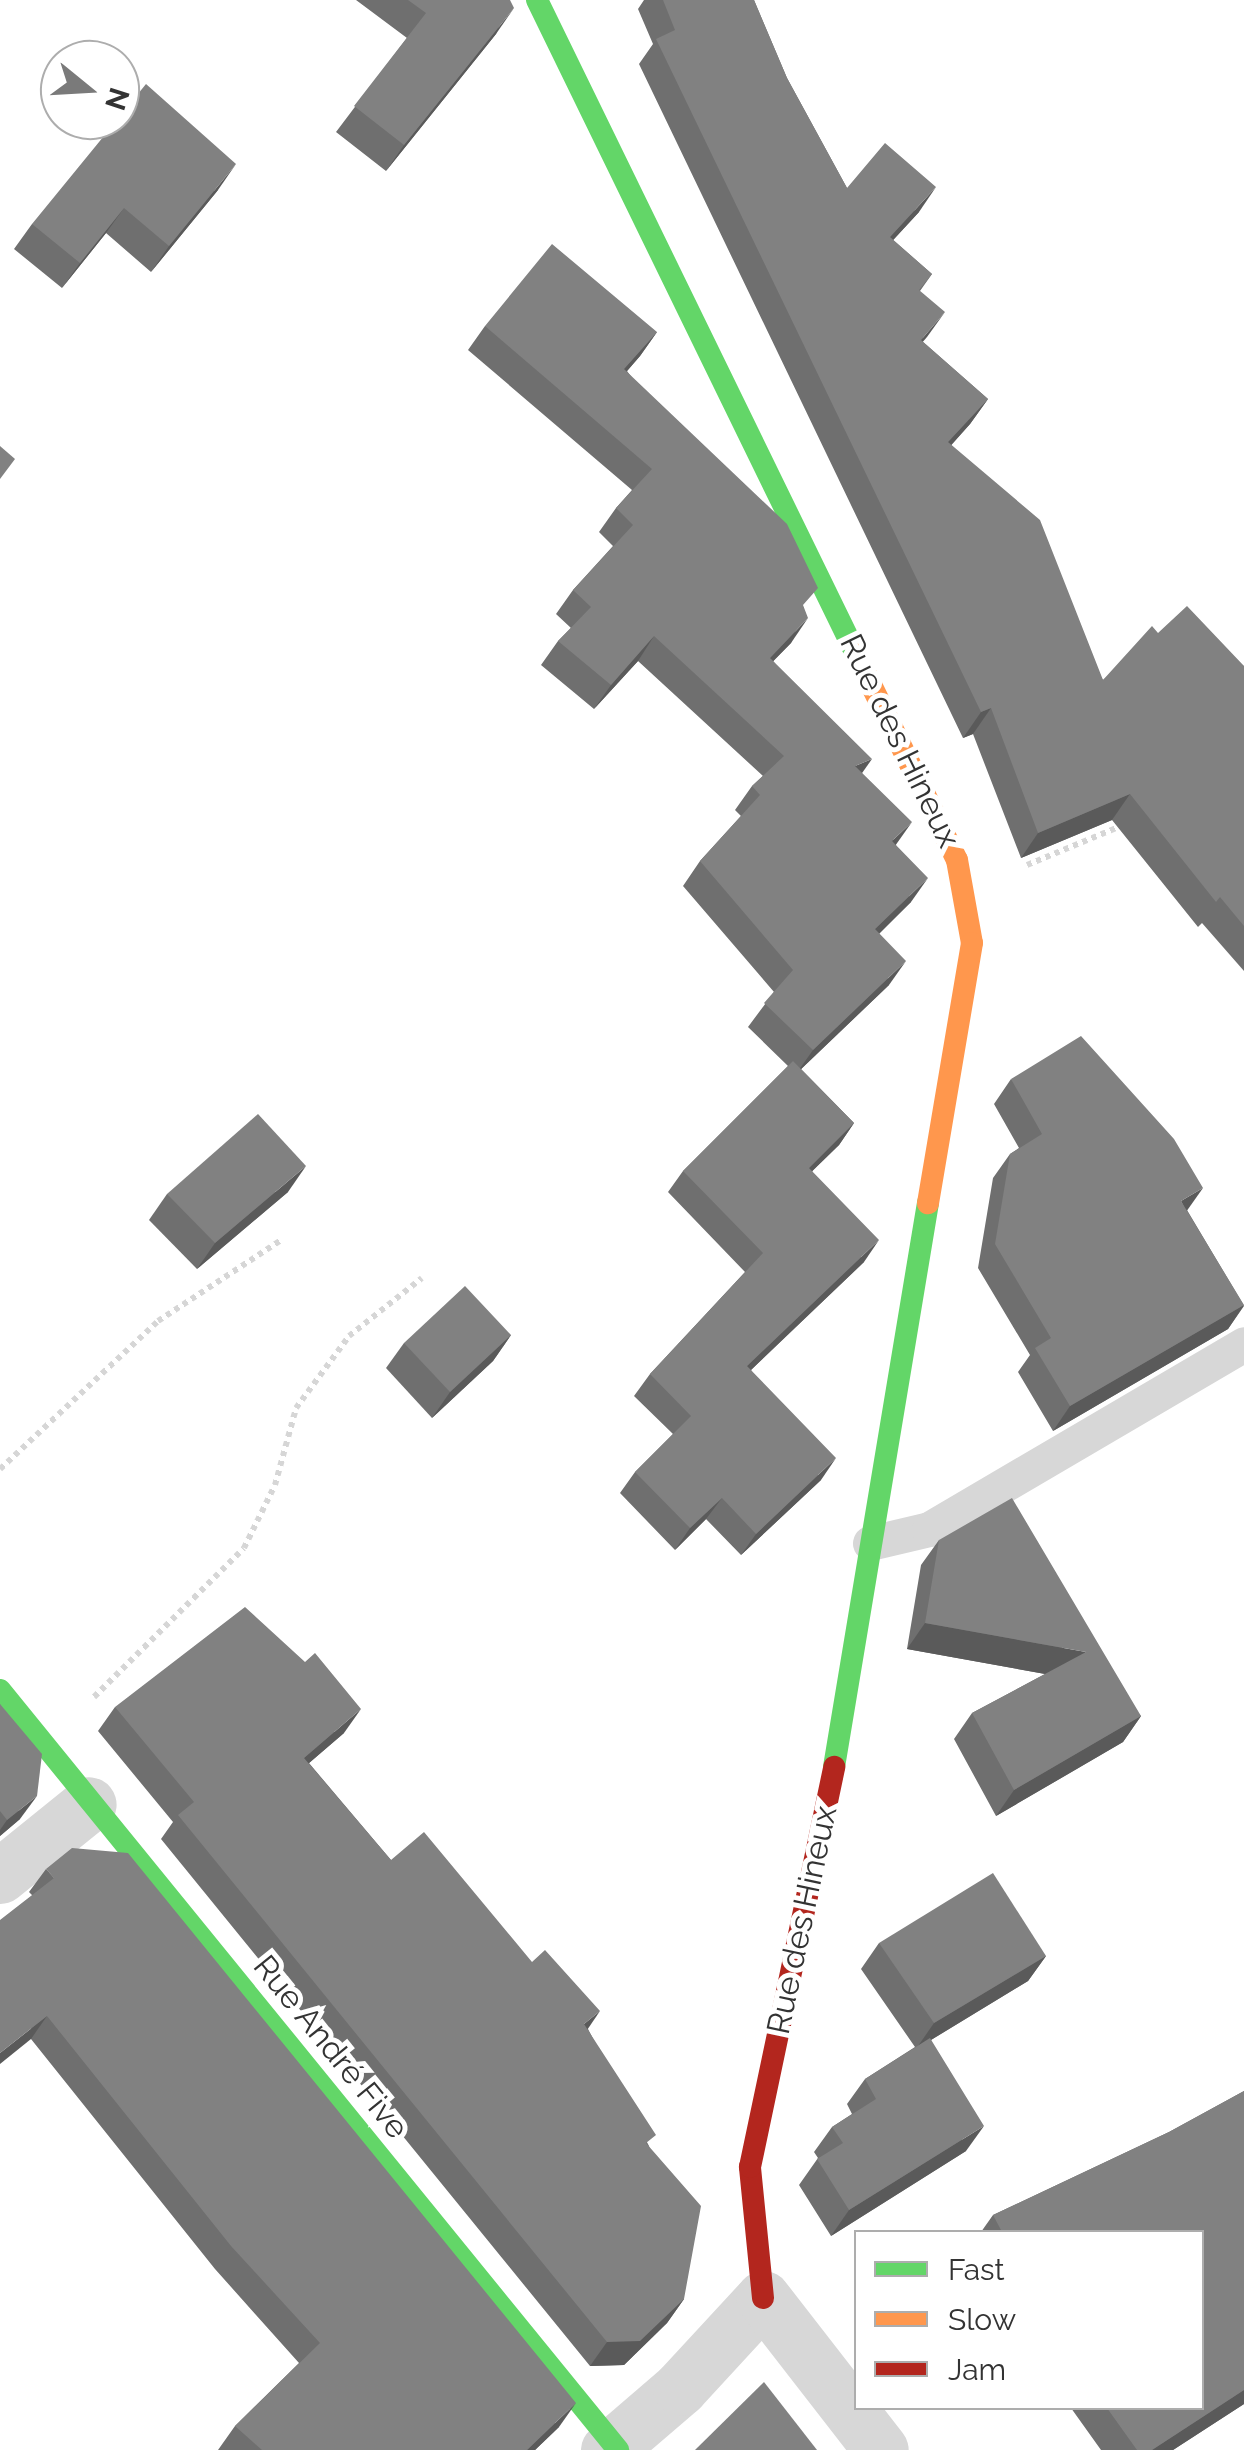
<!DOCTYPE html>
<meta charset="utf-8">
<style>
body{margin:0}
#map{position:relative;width:1244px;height:2450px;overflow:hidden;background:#fff;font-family:Raleway,sans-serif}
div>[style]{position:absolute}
.path>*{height:6px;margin-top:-3px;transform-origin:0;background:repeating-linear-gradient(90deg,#d6d6d6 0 5px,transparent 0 10px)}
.lane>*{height:35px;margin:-17.5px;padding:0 17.5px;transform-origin:17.5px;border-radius:17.5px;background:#d7d7d7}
.street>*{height:55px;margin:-27.5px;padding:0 27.5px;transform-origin:27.5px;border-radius:27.5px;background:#d7d7d7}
.fast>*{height:22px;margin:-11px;padding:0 11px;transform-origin:11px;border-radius:11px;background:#63d668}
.slow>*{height:22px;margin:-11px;padding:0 11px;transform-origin:11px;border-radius:11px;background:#ff974d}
.jam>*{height:22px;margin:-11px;padding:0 11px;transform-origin:11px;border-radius:11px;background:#b3261e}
.wall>*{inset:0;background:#6f6f6f}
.shaded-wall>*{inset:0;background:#5a5a5a}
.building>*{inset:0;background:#818181}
span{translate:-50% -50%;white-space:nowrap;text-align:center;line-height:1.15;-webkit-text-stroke:10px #fff;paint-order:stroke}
.street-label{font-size:32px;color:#333}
.legend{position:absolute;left:854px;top:2230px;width:350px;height:180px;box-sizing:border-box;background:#fff;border:2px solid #adadad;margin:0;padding:12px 18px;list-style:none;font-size:30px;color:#333}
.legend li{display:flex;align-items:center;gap:20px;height:50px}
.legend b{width:50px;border:2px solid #adadad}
.north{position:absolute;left:40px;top:40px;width:100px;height:100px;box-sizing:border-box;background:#fff;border:2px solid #adadad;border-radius:50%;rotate:108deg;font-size:28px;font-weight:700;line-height:40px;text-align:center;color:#333}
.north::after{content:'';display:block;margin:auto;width:35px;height:45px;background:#7a7a7a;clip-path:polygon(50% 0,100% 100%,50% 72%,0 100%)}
</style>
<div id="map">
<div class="path">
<div style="left:1027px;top:865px;width:107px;rotate:-22.5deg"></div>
<div style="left:0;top:1469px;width:216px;rotate:-43.1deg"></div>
<div style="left:158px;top:1321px;width:146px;rotate:-33.3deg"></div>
<div style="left:94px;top:1697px;width:211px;rotate:-44.8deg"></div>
<div style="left:244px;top:1548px;width:70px;rotate:-63.8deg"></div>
<div style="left:275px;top:1485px;width:80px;rotate:-74.7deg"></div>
<div style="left:296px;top:1408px;width:89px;rotate:-53.6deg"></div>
<div style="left:349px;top:1336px;width:93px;rotate:-38.5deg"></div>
</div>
<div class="lane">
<div style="left:870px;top:1543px;width:61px;rotate:-13.3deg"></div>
<div style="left:929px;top:1529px;width:365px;rotate:-30.4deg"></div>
</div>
<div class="street">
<div style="left:0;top:1876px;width:114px;rotate:-39deg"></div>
<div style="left:608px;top:2450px;width:95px;rotate:-40.7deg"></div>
<div style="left:680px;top:2388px;width:122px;rotate:-47.3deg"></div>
<div style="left:763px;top:2298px;width:192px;rotate:52.2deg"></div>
</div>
<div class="fast">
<div style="left:537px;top:0;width:728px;rotate:64deg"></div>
<div style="left:0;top:1690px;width:980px;rotate:50.88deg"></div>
<div style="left:834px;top:1767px;width:572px;rotate:-80.54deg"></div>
</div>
<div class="slow">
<div style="left:856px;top:654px;width:229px;rotate:63.9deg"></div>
<div style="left:957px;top:860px;width:84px;rotate:79.8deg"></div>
<div style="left:972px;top:943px;width:264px;rotate:99.6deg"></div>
</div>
<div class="jam">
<div style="left:763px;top:2298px;width:132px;rotate:-95.7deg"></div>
<div style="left:750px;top:2167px;width:409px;rotate:-78.1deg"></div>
</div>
<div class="wall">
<div style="clip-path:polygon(356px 0,510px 0,496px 34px,386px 171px,336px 132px,407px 38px)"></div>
<div style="clip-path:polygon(644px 0,754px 0,787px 78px,847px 188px,919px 212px,893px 240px,932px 274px,920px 291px,923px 342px,988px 399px,970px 424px,951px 445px,1103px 680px,1158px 633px,1244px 666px,1244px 971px,1202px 923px,1198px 927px,1112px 820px,1021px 858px,973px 734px,963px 738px,639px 64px,653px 44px,638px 9px)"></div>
<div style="clip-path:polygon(218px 190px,151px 272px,106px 233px,62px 288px,14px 249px,32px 224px)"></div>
<div style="clip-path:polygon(485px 326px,657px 332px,640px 356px,627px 371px,804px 608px,791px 643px,773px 661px,862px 773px,896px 845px,911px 902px,879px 933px,889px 985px,801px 1069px,854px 1123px,839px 1145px,812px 1171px,864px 1262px,751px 1370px,821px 1480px,741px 1555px,706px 1519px,675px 1550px,620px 1493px,635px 1472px,673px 1434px,634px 1396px,650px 1374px,745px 1272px,668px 1192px,683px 1171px,788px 1066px,748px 1027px,774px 992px,683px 886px,700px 861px,741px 816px,735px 810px,752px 786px,763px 776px,638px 661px,594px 709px,541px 665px,558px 641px,571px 628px,556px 614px,573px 590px,613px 546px,599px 532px,616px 508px,632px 490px,468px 350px)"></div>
<div style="clip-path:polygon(1011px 1079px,1187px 1210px,1244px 1306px,1228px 1329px,1053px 1431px,1018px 1372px,1030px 1355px,978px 1268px,993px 1178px,1010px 1154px,1019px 1148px,994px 1104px)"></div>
<div style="clip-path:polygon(288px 1192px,197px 1269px,149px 1220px,167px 1194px)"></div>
<div style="clip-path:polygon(511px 1335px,493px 1361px,432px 1418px,386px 1368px,404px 1343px)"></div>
<div style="clip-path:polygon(939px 1540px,1141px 1716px,1123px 1742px,996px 1816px,954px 1739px,972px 1713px,1045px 1674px,907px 1649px,921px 1565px)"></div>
<div style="clip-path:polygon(0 1704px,20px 1819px,0 1836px)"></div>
<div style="clip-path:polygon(115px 1707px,344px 1733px,309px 1763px,391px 1860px,588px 2029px,649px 2146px,684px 2299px,667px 2323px,624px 2365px,590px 2366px,161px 1839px,173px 1822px,98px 1731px)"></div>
<div style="clip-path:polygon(46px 1869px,559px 2427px,535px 2450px,218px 2450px,235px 2426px,299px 2363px,215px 2269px,31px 2039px,32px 1895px,29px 1892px)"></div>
<div style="clip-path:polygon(879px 1943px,1046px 1956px,1028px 1981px,931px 2040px,966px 2151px,831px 2236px,799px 2185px,818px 2158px,814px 2152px,832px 2127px,852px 2114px,847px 2104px,865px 2079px,915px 2047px,861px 1969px)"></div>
<div style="clip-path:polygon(1244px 2091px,1244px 2404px,1173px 2450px,1101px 2450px,1071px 2408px,1202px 2408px,1202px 2232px,981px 2232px,993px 2215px,1169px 2132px)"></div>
</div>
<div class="shaded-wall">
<div style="clip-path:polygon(514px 8px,496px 34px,386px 171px,404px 145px)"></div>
<div style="clip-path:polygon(236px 164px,218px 190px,151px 272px,169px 246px)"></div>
<div style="clip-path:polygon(936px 187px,919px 212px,872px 263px,890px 237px)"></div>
<div style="clip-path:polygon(124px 208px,106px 233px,62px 288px,80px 263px)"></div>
<div style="clip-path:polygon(945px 312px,927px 337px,903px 365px,921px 340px)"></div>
<div style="clip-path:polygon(657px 332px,640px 356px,608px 393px,624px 369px)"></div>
<div style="clip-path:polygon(988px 399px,970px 424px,931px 468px,948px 442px)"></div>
<div style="clip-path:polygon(808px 618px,791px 643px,753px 682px,770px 658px)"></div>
<div style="clip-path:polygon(654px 636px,638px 661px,594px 709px,611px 685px)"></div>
<div style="clip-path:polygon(991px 708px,973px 734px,963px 738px,981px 712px)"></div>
<div style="clip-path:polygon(872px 759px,855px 783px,855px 766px)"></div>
<div style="clip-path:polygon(1130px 794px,1112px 820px,1021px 858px,1038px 833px)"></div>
<div style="clip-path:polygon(912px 822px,895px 846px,892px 841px)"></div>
<div style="clip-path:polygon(928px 878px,911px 902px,859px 954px,875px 929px)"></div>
<div style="clip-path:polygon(906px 961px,889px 985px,796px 1074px,813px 1050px)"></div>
<div style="clip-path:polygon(854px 1123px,839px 1145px,794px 1189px,809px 1168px)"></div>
<div style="clip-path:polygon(306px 1166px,288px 1192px,197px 1269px,215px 1243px)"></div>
<div style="clip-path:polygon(1203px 1188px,1186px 1212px,1181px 1201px)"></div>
<div style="clip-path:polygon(879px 1240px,864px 1262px,732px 1388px,747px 1366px)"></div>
<div style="clip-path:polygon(1244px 1305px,1228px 1329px,1053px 1431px,1070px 1406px)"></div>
<div style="clip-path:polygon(511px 1335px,493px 1361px,432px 1418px,450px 1392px)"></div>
<div style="clip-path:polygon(836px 1458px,821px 1480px,741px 1555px,756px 1534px)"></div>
<div style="clip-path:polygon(722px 1498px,706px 1519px,675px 1550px,690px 1528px)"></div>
<div style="clip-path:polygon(925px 1623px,1086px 1652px,1068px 1678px,907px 1649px)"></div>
<div style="clip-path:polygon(361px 1709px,344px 1733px,287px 1782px,304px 1758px)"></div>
<div style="clip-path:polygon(1141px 1716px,1123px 1742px,996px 1816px,1014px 1790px)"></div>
<div style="clip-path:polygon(37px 1796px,20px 1819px,0 1836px,0 1830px,7px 1820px)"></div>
<div style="clip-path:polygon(1046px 1956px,1028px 1981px,916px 2049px,934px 2023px)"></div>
<div style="clip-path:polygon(600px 2011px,583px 2036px,584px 2024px)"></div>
<div style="clip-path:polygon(47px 2016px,31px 2039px,0 2064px,0 2053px)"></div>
<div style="clip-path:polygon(984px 2126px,966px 2151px,831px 2236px,849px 2210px)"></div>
<div style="clip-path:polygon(684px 2299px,667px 2323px,624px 2365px,590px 2366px,607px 2342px)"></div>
<div style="clip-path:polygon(1244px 2390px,1244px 2404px,1173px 2450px,1152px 2450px)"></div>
<div style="clip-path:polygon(576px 2403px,559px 2427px,535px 2450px,527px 2450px)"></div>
</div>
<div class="building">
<div style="clip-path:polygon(408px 0,510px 0,514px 8px,404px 145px,354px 106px,426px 13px)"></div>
<div style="clip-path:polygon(663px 0,754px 0,787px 78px,847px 188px,885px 143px,936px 187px,890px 237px,932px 274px,919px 290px,945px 312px,921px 340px,988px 399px,948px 442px,1040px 520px,1103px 680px,1152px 626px,1158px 633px,1187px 606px,1244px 666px,1244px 926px,1220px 897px,1216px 902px,1130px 794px,1038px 833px,991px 708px,981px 712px,656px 39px,675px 30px)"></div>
<div style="clip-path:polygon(146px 84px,236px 164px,169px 246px,124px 208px,80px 263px,32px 224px,117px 120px,120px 120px,120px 116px)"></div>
<div style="clip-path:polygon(552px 244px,657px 332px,624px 369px,787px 524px,818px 588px,803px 605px,808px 618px,770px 658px,872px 759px,855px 766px,912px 822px,892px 841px,928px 878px,875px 929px,906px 961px,813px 1050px,764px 1003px,793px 970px,700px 861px,760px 795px,752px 786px,784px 756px,654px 636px,611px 685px,558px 641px,591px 607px,573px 590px,633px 525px,616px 508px,652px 469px,485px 326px)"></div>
<div style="clip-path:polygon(0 446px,15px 459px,0 479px)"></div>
<div style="clip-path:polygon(1081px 1036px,1174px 1139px,1203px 1188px,1181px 1201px,1244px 1305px,1070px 1406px,1035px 1348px,1051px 1338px,995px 1244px,1010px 1154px,1042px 1134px,1011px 1079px)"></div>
<div style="clip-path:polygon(793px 1061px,854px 1123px,809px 1168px,879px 1240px,747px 1366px,836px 1458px,756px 1534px,722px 1498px,690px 1528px,635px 1472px,691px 1416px,650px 1374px,763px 1253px,683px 1171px)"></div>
<div style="clip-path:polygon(258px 1114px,306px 1166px,215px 1243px,167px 1194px)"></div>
<div style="clip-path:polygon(465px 1286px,511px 1335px,450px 1392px,404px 1343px)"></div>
<div style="clip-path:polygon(1012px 1498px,1141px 1716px,1014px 1790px,972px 1713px,1086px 1652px,925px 1623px,939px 1540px)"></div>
<div style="clip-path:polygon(245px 1607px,305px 1662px,315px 1653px,361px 1709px,304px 1758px,391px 1860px,424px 1832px,532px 1962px,545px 1950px,600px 2011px,584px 2024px,656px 2135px,646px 2143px,701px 2206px,684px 2299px,640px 2341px,607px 2342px,178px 1815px,194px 1802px,115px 1707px)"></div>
<div style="clip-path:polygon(0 1704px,42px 1754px,37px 1796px,7px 1820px,0 1811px)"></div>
<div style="clip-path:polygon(72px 1848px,128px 1853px,576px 2403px,527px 2450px,262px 2450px,235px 2426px,320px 2343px,231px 2246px,47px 2016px,0 2053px,0 1920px,54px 1878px,46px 1869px)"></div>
<div style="clip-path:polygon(993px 1873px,1046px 1956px,934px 2023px,879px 1943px)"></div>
<div style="clip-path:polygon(930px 2038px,984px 2126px,849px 2210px,817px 2159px,843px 2143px,832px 2127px,876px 2099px,865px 2079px)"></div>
<div style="clip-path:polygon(1244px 2091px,1244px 2390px,1152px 2450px,1137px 2450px,1107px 2408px,1202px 2408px,1202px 2232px,1002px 2232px,993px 2215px,1169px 2132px)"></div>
<div style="clip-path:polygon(764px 2382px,817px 2450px,695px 2450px)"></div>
</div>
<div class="street-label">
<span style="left:900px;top:741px;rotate:64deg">Rue des Hineux</span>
<span style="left:802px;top:1920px;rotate:-78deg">Rue des Hineux</span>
<span style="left:331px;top:2047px;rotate:51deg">Rue André Five</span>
</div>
<ul class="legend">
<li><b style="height:12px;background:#63d668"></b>Fast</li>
<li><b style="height:12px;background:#ff974d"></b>Slow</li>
<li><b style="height:12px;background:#b3261e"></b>Jam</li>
</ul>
<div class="north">N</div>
</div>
